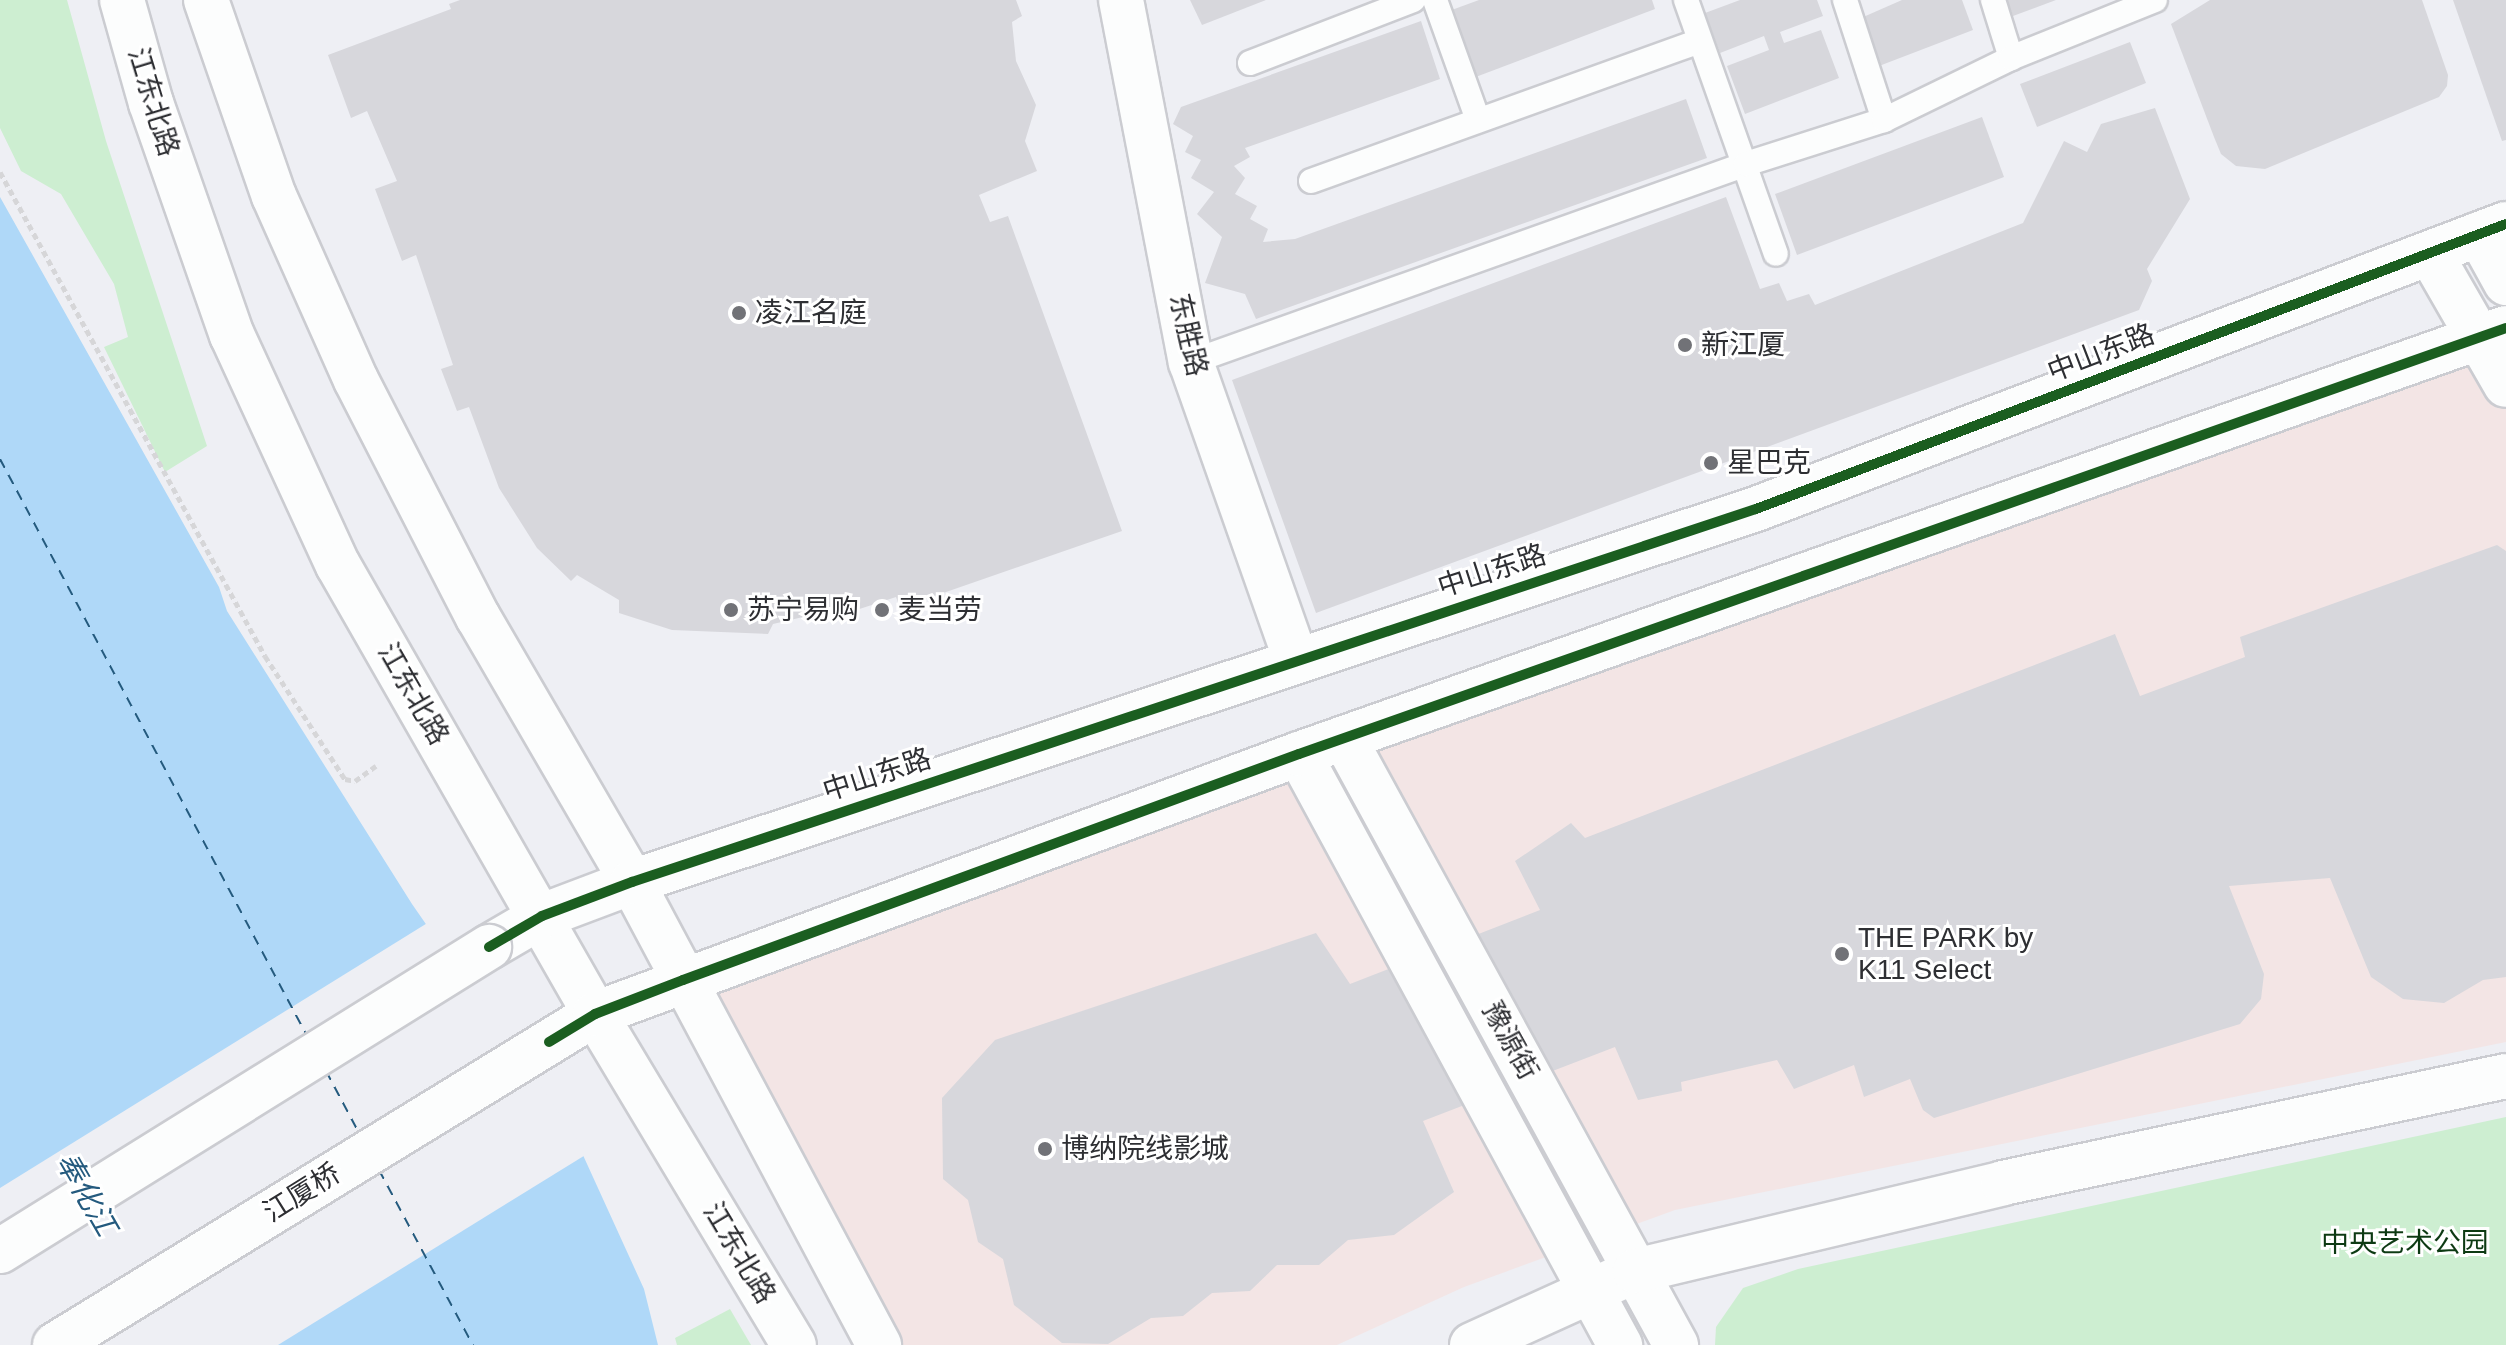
<!DOCTYPE html>
<meta charset="utf-8">
<style>
body{margin:0}
#map{position:relative;width:2506px;height:1345px;overflow:hidden;background:#eeeff4;font-family:Arial,"Noto Sans SC",sans-serif}
div>[style]{position:absolute}
.commercial>*{inset:0;background:#f3e5e5}
.green>*{inset:0;background:#cdeed1}
.water>*{inset:0;background:#afd8f8}
.pier>*{inset:0;background:#eeeff4}
.ferry>*{height:2px;margin-top:-1px;transform-origin:0;background:repeating-linear-gradient(90deg,#245a7e 0 10px,transparent 0 18px)}
.building>*{inset:0;background:#d7d7dc}
.path>*{height:5px;margin-top:-2.5px;transform-origin:0;background:repeating-linear-gradient(90deg,#d6d6d8 0 6px,transparent 0 10px)}
.roads{filter:drop-shadow(2px 0 #cbccd1) drop-shadow(-2px 0 #cbccd1) drop-shadow(0 2px #cbccd1) drop-shadow(0 -2px #cbccd1)}
.lane>*{height:24px;margin:-12px;padding:0 12px;transform-origin:12px;border-radius:12px;background:#fcfdfd}
.street>*{height:44px;margin:-22px;padding:0 22px;transform-origin:22px;border-radius:22px;background:#fcfdfd}
.secondary>*{height:44px;margin:-22px;padding:0 22px;transform-origin:22px;border-radius:22px;background:#fcfdfd}
.primary>*{height:44px;margin:-22px;padding:0 22px;transform-origin:22px;border-radius:22px;background:#fcfdfd}
.bridges{filter:drop-shadow(2px 0 #cbccd1) drop-shadow(-2px 0 #cbccd1) drop-shadow(0 2px #cbccd1) drop-shadow(0 -2px #cbccd1)}
.primary-bridge>*{height:44px;margin:-22px;padding:0 22px;transform-origin:22px;border-radius:22px;background:#fcfdfd}
.cycleway>*{height:10px;margin:-5px;padding:0 5px;transform-origin:5px;border-radius:5px;background:#1b5e20}
.dots>*{width:22px;height:22px;translate:-50% -50%;box-sizing:border-box;border:4px solid #fff;border-radius:50%}
span{translate:-50% -50%;white-space:nowrap;text-align:center;line-height:1.15;-webkit-text-stroke:6px #fff;paint-order:stroke}
.street-label{font-size:28px;color:#2e2f33}
.poi-label{font-size:28px;color:#2e2f33}
.left{translate:0 -50%;text-align:left}
.park-label{font-size:28px;color:#0d3a13}
.water-label{font-size:30px;color:#245a7e;font-style:italic}
</style>
<div id="map">
<div class="commercial">
<div style="clip-path:polygon(2506px 352px,2506px 1042px,1675px 1210px,1464px 1287px,1337px 1345px,902px 1345px,702px 989px)"></div>
</div>
<div class="green">
<div style="clip-path:polygon(0 0,67px 0,106px 141px,207px 446px,165px 472px,104px 347px,128px 337px,114px 284px,61px 194px,21px 171px,0 128px)"></div>
<div style="clip-path:polygon(2506px 1117px,2506px 1345px,1715px 1345px,1716px 1327px,1743px 1288px,1798px 1269px)"></div>
<div style="clip-path:polygon(730px 1309px,751px 1345px,677px 1345px,675px 1338px)"></div>
</div>
<div class="water">
<div style="clip-path:polygon(0 197px,219px 587px,227px 611px,412px 904px,577px 1142px,644px 1289px,658px 1345px,0 1345px)"></div>
</div>
<div class="pier">
<div style="clip-path:polygon(429px 922px,587px 1154px,278px 1345px,0 1345px,0 1188px)"></div>
</div>
<div class="ferry">
<div style="left:0;top:459px;width:651px;rotate:61.98deg"></div>
<div style="left:326px;top:1071px;width:70px;rotate:62deg"></div>
<div style="left:379px;top:1170px;width:199px;rotate:61.8deg"></div>
</div>
<div class="building">
<div style="clip-path:polygon(460px 0,1016px 0,1022px 16px,1012px 22px,1016px 61px,1036px 105px,1025px 141px,1037px 171px,979px 195px,990px 222px,1008px 216px,1122px 531px,900px 608px,896px 597px,820px 622px,816px 614px,773px 624px,768px 634px,672px 630px,619px 613px,619px 600px,577px 575px,571px 581px,537px 548px,499px 488px,469px 407px,457px 411px,441px 369px,453px 365px,416px 255px,402px 261px,375px 189px,397px 181px,367px 111px,351px 118px,328px 55px,451px 9px,449px 4px)"></div>
<div style="clip-path:polygon(1190px 0,1266px 0,1202px 25px)"></div>
<div style="clip-path:polygon(1479px 0,1652px 0,1655px 9px,1473px 78px,1449px 11px)"></div>
<div style="clip-path:polygon(1740px 0,1817px 0,1823px 16px,1780px 32px,1784px 43px,1821px 30px,1839px 78px,1745px 114px,1727px 66px,1769px 50px,1764px 36px,1720px 53px,1705px 13px)"></div>
<div style="clip-path:polygon(1902px 0,1962px 0,1973px 30px,1879px 66px,1861px 18px)"></div>
<div style="clip-path:polygon(2007px 0,2056px 0,2013px 16px)"></div>
<div style="clip-path:polygon(2210px 0,2422px 0,2448px 75px,2447px 86px,2439px 97px,2265px 169px,2236px 166px,2221px 154px,2214px 137px,2171px 24px)"></div>
<div style="clip-path:polygon(2453px 0,2506px 0,2506px 140px,2502px 141px)"></div>
<div style="clip-path:polygon(1421px 21px,1440px 79px,1245px 148px,1250px 157px,1234px 166px,1245px 178px,1235px 194px,1257px 206px,1250px 219px,1268px 229px,1263px 242px,1295px 239px,1686px 99px,1707px 158px,1256px 319px,1245px 294px,1205px 283px,1222px 237px,1197px 214px,1214px 192px,1191px 178px,1201px 160px,1185px 152px,1193px 136px,1173px 124px,1181px 107px)"></div>
<div style="clip-path:polygon(2130px 42px,2146px 83px,2037px 127px,2020px 84px)"></div>
<div style="clip-path:polygon(2155px 108px,2190px 199px,2147px 269px,2152px 281px,2139px 310px,1316px 613px,1232px 380px,1726px 197px,1760px 289px,1779px 283px,1787px 301px,1809px 294px,1815px 305px,2023px 223px,2064px 141px,2087px 152px,2101px 124px)"></div>
<div style="clip-path:polygon(1982px 117px,2004px 177px,1797px 255px,1775px 194px)"></div>
<div style="clip-path:polygon(2497px 545px,2506px 551px,2506px 977px,2483px 980px,2444px 1003px,2403px 999px,2371px 977px,2330px 878px,2229px 886px,2264px 974px,2261px 999px,2240px 1024px,1934px 1118px,1923px 1110px,1910px 1079px,1864px 1097px,1854px 1065px,1794px 1089px,1777px 1060px,1681px 1082px,1682px 1091px,1638px 1100px,1615px 1047px,1423px 1121px,1454px 1192px,1394px 1235px,1348px 1240px,1319px 1265px,1277px 1265px,1250px 1291px,1212px 1293px,1183px 1316px,1151px 1318px,1108px 1344px,1062px 1343px,1014px 1305px,1003px 1259px,978px 1242px,968px 1200px,943px 1179px,942px 1098px,995px 1040px,1316px 933px,1350px 984px,1540px 910px,1515px 861px,1571px 823px,1585px 838px,2115px 634px,2140px 696px,2245px 657px,2240px 637px)"></div>
</div>
<div class="path">
<div style="left:0;top:172px;width:552px;rotate:61.3deg"></div>
<div style="left:265px;top:656px;width:147px;rotate:57deg"></div>
<div style="left:345px;top:779px;width:10px;rotate:11deg"></div>
<div style="left:355px;top:781px;width:26px;rotate:-36deg"></div>
</div>
<div class="roads">
<div class="lane">
<div style="left:1435px;top:0;width:127px;rotate:70.3deg"></div>
<div style="left:1686px;top:0;width:269px;rotate:70.5deg"></div>
<div style="left:1845px;top:0;width:126px;rotate:72deg"></div>
<div style="left:1993px;top:0;width:61px;rotate:72.8deg"></div>
<div style="left:1250px;top:63px;width:175px;rotate:-21.1deg"></div>
<div style="left:1311px;top:181px;width:413px;rotate:-19.8deg"></div>
<div style="left:1191px;top:362px;width:589px;rotate:-19.63deg"></div>
<div style="left:1746px;top:164px;width:145px;rotate:-17.7deg"></div>
<div style="left:1884px;top:120px;width:141px;rotate:-26deg"></div>
<div style="left:2011px;top:58px;width:155px;rotate:-21.9deg"></div>
</div>
<div class="street">
<div style="left:1121px;top:0;width:369px;rotate:79.1deg"></div>
<div style="left:1191px;top:362px;width:316px;rotate:70.6deg"></div>
</div>
<div class="secondary">
<div style="left:2479px;top:234px;width:56px;rotate:61.1deg"></div>
<div style="left:2430px;top:253px;width:152px;rotate:60.1deg"></div>
<div style="left:1344px;top:738px;width:692px;rotate:61.32deg"></div>
<div style="left:1299px;top:754px;width:673px;rotate:61.49deg"></div>
<div style="left:1472px;top:1345px;width:179px;rotate:-24.4deg"></div>
<div style="left:1635px;top:1271px;width:378px;rotate:-13.4deg"></div>
<div style="left:2003px;top:1183px;width:514px;rotate:-12.01deg"></div>
</div>
<div class="primary">
<div style="left:122px;top:0;width:107px;rotate:74.3deg"></div>
<div style="left:151px;top:103px;width:246px;rotate:70.8deg"></div>
<div style="left:232px;top:335px;width:253px;rotate:65.3deg"></div>
<div style="left:338px;top:565px;width:517px;rotate:60.21deg"></div>
<div style="left:595px;top:1014px;width:386px;rotate:59deg"></div>
<div style="left:206px;top:0;width:207px;rotate:70.9deg"></div>
<div style="left:274px;top:196px;width:201px;rotate:66deg"></div>
<div style="left:356px;top:380px;width:267px;rotate:62.8deg"></div>
<div style="left:478px;top:617px;width:306px;rotate:59.8deg"></div>
<div style="left:632px;top:882px;width:525px;rotate:61.92deg"></div>
<div style="left:489px;top:947px;width:61px;rotate:-30.3deg"></div>
<div style="left:542px;top:916px;width:96px;rotate:-20.7deg"></div>
<div style="left:632px;top:882px;width:1184px;rotate:-18.36deg"></div>
<div style="left:1756px;top:509px;width:802px;rotate:-20.81deg"></div>
<div style="left:55px;top:1345px;width:633px;rotate:-31.51deg"></div>
<div style="left:595px;top:1014px;width:750px;rotate:-20.27deg"></div>
<div style="left:1299px;top:754px;width:1280px;rotate:-19.44deg"></div>
</div>
</div>
<div class="bridges">
<div class="primary-bridge">
<div style="left:0;top:1251px;width:576px;rotate:-31.87deg"></div>
</div>
</div>
<div class="cycleway">
<div style="left:489px;top:947px;width:61px;rotate:-30.3deg"></div>
<div style="left:542px;top:916px;width:96px;rotate:-20.7deg"></div>
<div style="left:632px;top:882px;width:1184px;rotate:-18.36deg"></div>
<div style="left:1756px;top:509px;width:802px;rotate:-20.81deg"></div>
<div style="left:549px;top:1042px;width:54px;rotate:-31.3deg"></div>
<div style="left:595px;top:1014px;width:94px;rotate:-21.1deg"></div>
<div style="left:683px;top:980px;width:656px;rotate:-20.15deg"></div>
<div style="left:1299px;top:754px;width:1280px;rotate:-19.44deg"></div>
</div>
<div class="dots">
<div style="left:739px;top:313px;background:#717277"></div>
<div style="left:1685px;top:345px;background:#717277"></div>
<div style="left:1711px;top:463px;background:#717277"></div>
<div style="left:731px;top:610px;background:#717277"></div>
<div style="left:882px;top:610px;background:#717277"></div>
<div style="left:1842px;top:954px;background:#717277"></div>
<div style="left:1045px;top:1149px;background:#717277"></div>
</div>
<div class="street-label">
<span style="left:153px;top:102px;rotate:73deg">江东北路</span>
<span style="left:1188px;top:335px;rotate:77deg">东胜路</span>
<span style="left:2101px;top:353px;rotate:-21deg">中山东路</span>
<span style="left:1492px;top:571px;rotate:-18deg">中山东路</span>
<span style="left:413px;top:694px;rotate:60deg">江东北路</span>
<span style="left:877px;top:775px;rotate:-18deg">中山东路</span>
<span style="left:1510px;top:1041px;rotate:61deg">豫源街</span>
<span style="left:302px;top:1193px;rotate:-32deg">江厦桥</span>
<span style="left:739px;top:1253px;rotate:59deg">江东北路</span>
</div>
<div class="poi-label">
<span class="left" style="left:755px;top:313px">凌江名庭</span>
<span class="left" style="left:1701px;top:345px">新江厦</span>
<span class="left" style="left:1727px;top:463px">星巴克</span>
<span class="left" style="left:747px;top:610px">苏宁易购</span>
<span class="left" style="left:898px;top:610px">麦当劳</span>
<span class="left" style="left:1858px;top:954px">THE PARK by<br>K11 Select</span>
<span class="left" style="left:1061px;top:1149px">博纳院线影城</span>
</div>
<div class="park-label">
<span style="left:2405px;top:1243px">中央艺术公园</span>
</div>
<div class="water-label">
<span style="left:86px;top:1194px;rotate:60deg">奉化江</span>
</div>
</div>
